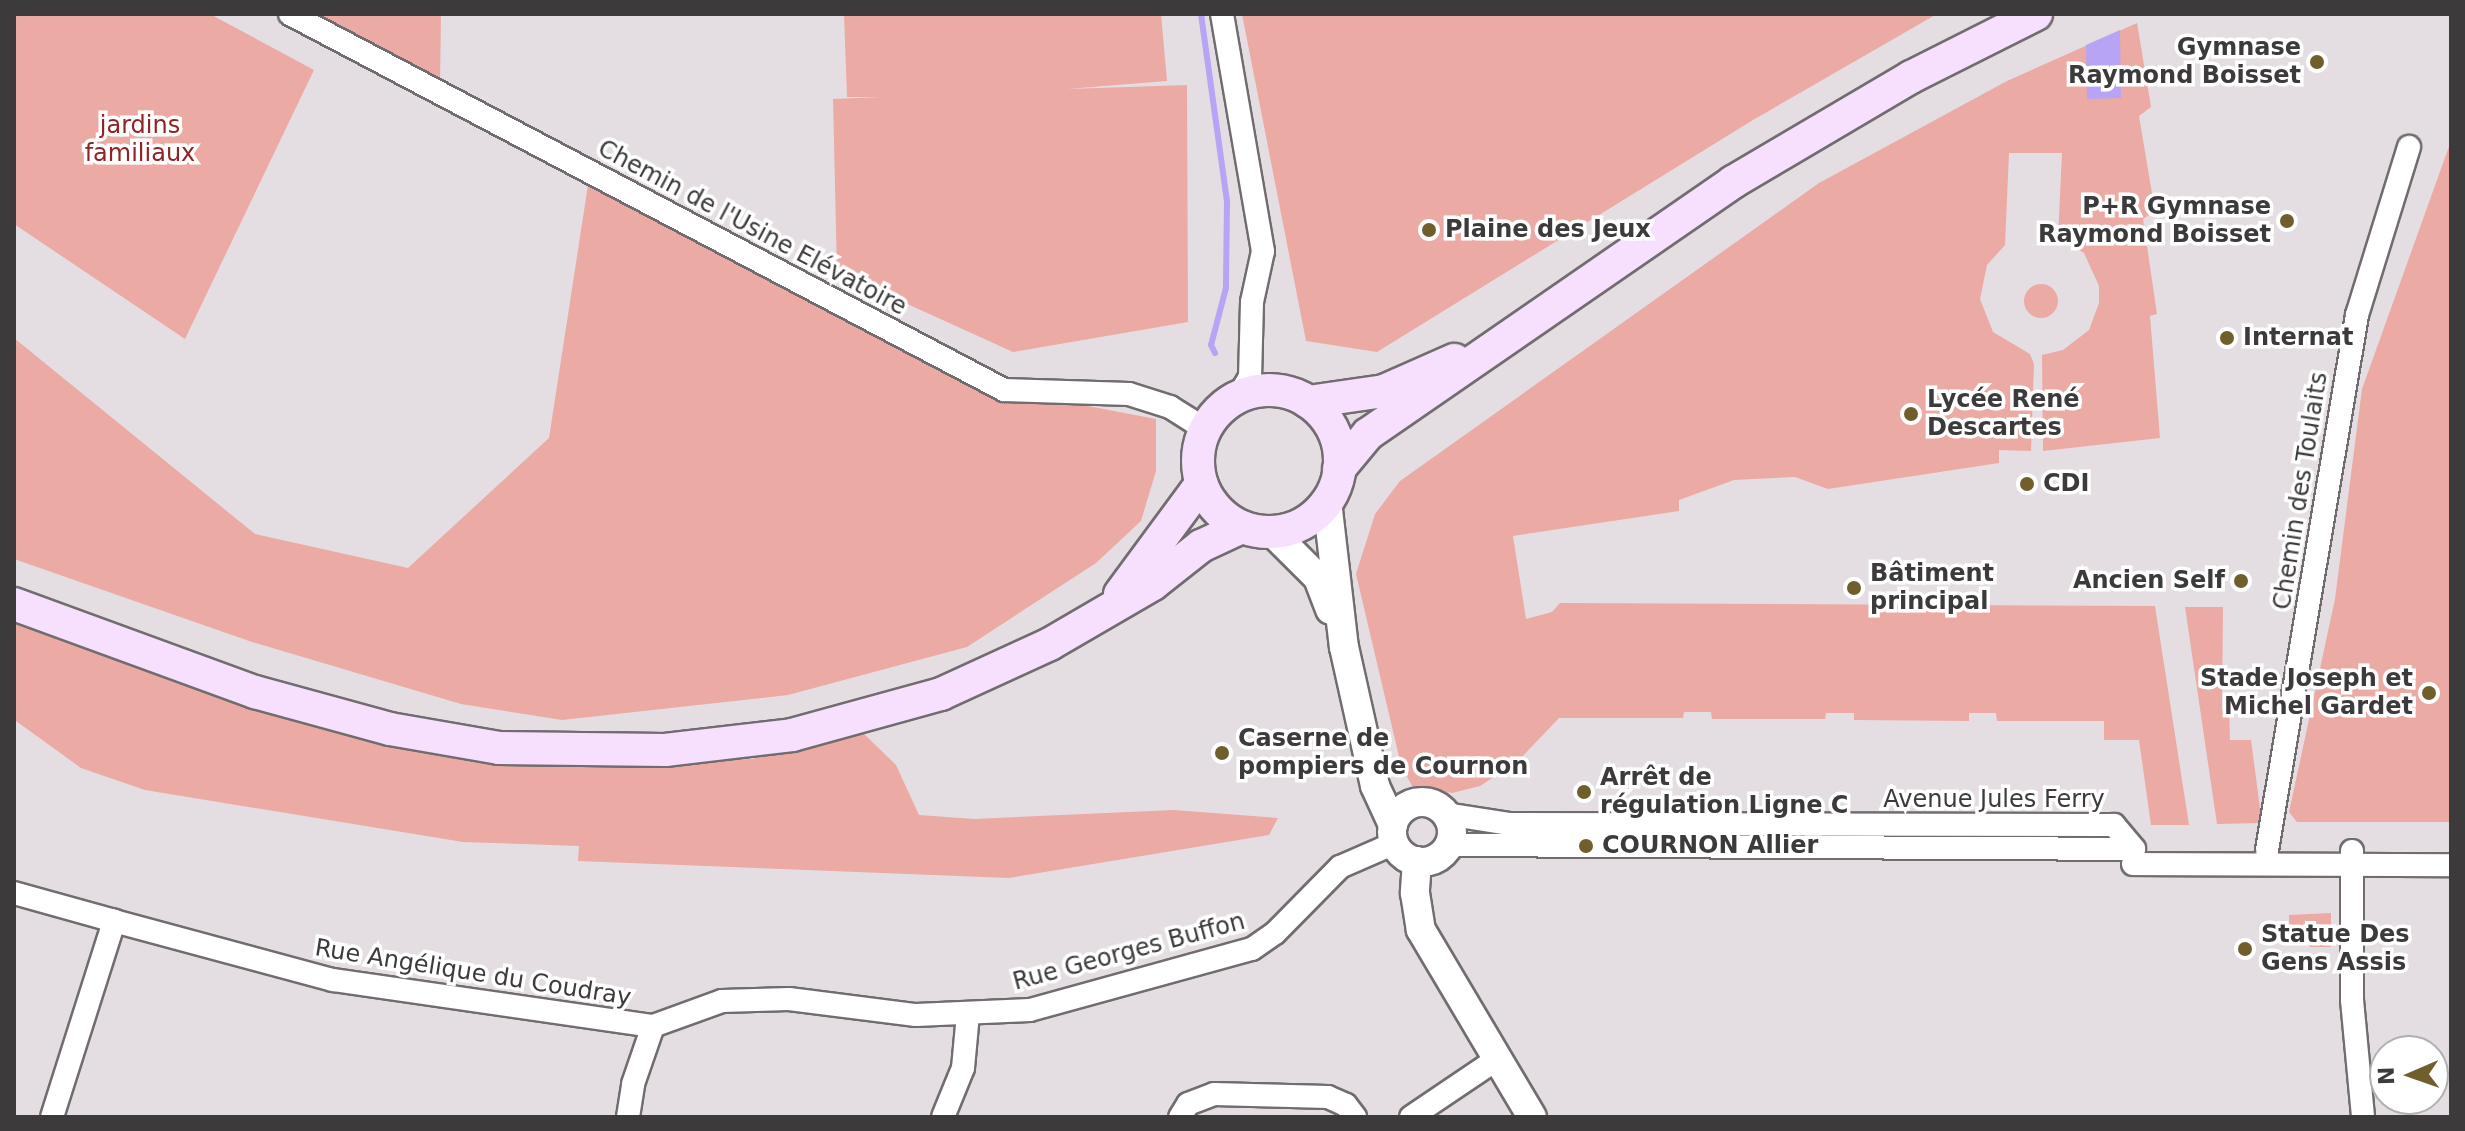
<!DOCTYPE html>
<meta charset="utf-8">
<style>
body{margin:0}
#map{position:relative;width:2465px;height:1131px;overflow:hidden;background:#e4dee2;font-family:"DejaVu Sans",sans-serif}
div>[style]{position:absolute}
.green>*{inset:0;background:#ebaaa4}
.round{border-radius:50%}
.water>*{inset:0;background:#b8a4f5}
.stream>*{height:6px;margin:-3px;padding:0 3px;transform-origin:3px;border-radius:3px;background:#b8a4f5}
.roads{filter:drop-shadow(2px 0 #716c6f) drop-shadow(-2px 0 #716c6f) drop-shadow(0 2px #716c6f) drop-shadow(0 -2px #716c6f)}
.minor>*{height:22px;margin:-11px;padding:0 11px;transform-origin:11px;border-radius:11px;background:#fff}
.tertiary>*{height:28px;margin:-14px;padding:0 14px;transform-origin:14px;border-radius:14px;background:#fff}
.tertiary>.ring{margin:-14px;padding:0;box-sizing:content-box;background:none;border:28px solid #fff;border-radius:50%}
.secondary>*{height:32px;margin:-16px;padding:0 16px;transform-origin:16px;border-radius:16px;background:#f6e0fe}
.secondary>.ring{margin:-16px;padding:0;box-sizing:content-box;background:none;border:32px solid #f6e0fe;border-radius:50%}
.dots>*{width:22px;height:22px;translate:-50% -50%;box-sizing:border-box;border:4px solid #fff;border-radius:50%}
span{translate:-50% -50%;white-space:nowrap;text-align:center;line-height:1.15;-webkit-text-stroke:7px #fff;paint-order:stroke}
.poi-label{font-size:24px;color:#3c3a3b;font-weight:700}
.right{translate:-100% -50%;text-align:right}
.left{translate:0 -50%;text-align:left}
.park-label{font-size:24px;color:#912325}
.street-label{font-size:24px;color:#3c3a3b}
.frame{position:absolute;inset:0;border:16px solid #3c3a3b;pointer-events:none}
.north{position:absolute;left:2369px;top:1035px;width:80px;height:80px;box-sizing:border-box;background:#fff;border:2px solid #b1b0b1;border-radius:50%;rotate:268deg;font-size:22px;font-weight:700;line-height:32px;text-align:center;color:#3c3a3b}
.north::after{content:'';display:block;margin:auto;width:28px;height:36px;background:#705f2d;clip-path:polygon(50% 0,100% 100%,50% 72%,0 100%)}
</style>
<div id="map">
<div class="green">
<div style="clip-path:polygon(14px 14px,210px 14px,314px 70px,185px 339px,14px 224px)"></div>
<div style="clip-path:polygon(311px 14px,441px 14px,440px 85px)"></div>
<div style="clip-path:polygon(844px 14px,1161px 14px,1167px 81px,1067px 89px,1187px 85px,1188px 322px,1013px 352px,837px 272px,833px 99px,881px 97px,847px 97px)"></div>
<div style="clip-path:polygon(1242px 14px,1937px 14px,1753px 120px,1377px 352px,1306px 341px)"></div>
<div style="clip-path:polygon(2137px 23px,2151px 107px,2139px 116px,2155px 211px,2143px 219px,2157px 314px,2150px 316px,2160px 438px,2043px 451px,2042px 355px,2063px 350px,2089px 330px,2099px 303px,2099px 286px,2084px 253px,2058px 237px,2062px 153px,2009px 153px,2005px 245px,1987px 265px,1980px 299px,1993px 332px,2030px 354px,2034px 364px,2031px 451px,1999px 450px,1999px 463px,1828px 489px,1795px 477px,1734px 480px,1679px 500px,1679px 511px,1513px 536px,1526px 619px,1552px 612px,1560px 603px,2155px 606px,2189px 825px,2151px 825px,2139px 740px,2104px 740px,2104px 721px,1997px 721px,1996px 713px,1969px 713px,1969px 721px,1854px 720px,1854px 713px,1826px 713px,1825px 719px,1712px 719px,1711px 712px,1684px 712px,1683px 718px,1559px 718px,1517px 762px,1480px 786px,1452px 793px,1412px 786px,1401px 765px,1356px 574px,1375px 514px,1400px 481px,1819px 183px,2007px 81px)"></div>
<div style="clip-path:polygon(2451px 141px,2451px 822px,2297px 822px,2289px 812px,2335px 599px,2362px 389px)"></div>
<div style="clip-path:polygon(590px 172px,1004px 390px,1156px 419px,1156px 471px,1141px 521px,1096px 563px,967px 647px,788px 695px,562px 720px,461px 704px,252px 642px,14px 559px,14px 338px,255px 534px,408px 568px,549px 438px)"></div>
<div class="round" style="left:2024px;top:284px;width:34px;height:34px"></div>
<div style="clip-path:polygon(2185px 607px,2223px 607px,2222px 710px,2229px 710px,2230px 740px,2251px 740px,2262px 823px,2217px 824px)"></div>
<div style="clip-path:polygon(14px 621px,346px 734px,472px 758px,529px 766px,752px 759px,863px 733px,896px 765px,919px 815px,974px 819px,1174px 810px,1278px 818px,1269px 835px,1009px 878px,578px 861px,579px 846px,463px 842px,145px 790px,81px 768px,16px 721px)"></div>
<div style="clip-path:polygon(2331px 913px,2331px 947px,2310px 947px,2309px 938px,2289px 939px,2289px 915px)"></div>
</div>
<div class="water">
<div style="clip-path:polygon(2120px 30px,2121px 98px,2087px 99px,2086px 45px)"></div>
</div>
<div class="stream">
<div style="left:1201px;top:14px;width:189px;rotate:82.1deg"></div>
<div style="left:1227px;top:201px;width:87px;rotate:90.7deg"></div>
<div style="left:1226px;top:288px;width:59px;rotate:104.7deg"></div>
<div style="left:1211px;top:345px;width:9px;rotate:63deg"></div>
</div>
<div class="roads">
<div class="minor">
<div style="left:290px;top:14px;width:807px;rotate:27.77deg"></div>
<div style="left:1004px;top:390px;width:125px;rotate:1.8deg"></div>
<div style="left:1129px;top:394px;width:43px;rotate:17.6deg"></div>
<div style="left:1170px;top:407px;width:41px;rotate:32.2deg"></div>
<div style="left:1222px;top:14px;width:241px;rotate:80.2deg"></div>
<div style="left:1263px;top:251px;width:52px;rotate:102.2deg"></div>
<div style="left:1252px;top:302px;width:75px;rotate:91.5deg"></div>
<div style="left:1250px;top:377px;width:23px;rotate:121deg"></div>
<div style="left:1446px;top:814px;width:65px;rotate:8.9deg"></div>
<div style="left:1510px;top:824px;width:604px;rotate:0.09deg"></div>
<div style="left:2114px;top:825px;width:31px;rotate:50deg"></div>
<div style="left:1449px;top:845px;width:685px;rotate:0.33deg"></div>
<div style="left:2267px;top:850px;width:543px;rotate:-80.45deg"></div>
<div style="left:2357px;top:315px;width:176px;rotate:-72.8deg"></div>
<div style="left:2352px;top:851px;width:149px;rotate:90deg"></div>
<div style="left:2352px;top:1000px;width:118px;rotate:84.6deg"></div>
<div style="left:2133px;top:864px;width:318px;rotate:0.2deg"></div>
<div style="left:14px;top:893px;width:104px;rotate:15.6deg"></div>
<div style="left:52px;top:1117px;width:206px;rotate:-72.4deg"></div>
<div style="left:114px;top:921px;width:227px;rotate:15.1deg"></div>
<div style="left:333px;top:980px;width:323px;rotate:8.2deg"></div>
<div style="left:628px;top:1117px;width:33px;rotate:-81deg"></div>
<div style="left:633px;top:1084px;width:61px;rotate:-71deg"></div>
<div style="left:653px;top:1026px;width:73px;rotate:-19.9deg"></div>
<div style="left:722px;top:1001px;width:67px;rotate:-1.7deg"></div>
<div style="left:789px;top:999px;width:128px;rotate:7.2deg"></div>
<div style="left:916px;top:1015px;width:114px;rotate:-2.5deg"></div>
<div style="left:1030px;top:1010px;width:230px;rotate:-15.4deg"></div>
<div style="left:1252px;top:949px;width:28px;rotate:-35deg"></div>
<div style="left:1275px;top:933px;width:93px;rotate:-45.4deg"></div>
<div style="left:1340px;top:867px;width:60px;rotate:-23.6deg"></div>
<div style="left:943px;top:1117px;width:53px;rotate:-67.8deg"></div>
<div style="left:963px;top:1068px;width:54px;rotate:-84.7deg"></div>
<div style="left:1180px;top:1117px;width:15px;rotate:-58deg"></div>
<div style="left:1188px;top:1104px;width:28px;rotate:-21deg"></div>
<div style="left:1214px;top:1094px;width:114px;rotate:1.5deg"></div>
<div style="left:1328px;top:1097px;width:20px;rotate:24deg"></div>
<div style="left:1346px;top:1105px;width:15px;rotate:53deg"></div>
<div style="left:1411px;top:1117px;width:104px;rotate:-34deg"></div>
</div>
<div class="tertiary">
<div style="left:1327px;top:501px;width:147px;rotate:83.4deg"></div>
<div style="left:1344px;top:647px;width:142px;rotate:77.4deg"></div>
<div style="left:1375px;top:786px;width:43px;rotate:65.2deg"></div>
<div style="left:1272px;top:532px;width:65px;rotate:45deg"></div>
<div style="left:1318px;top:578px;width:34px;rotate:69deg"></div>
<div class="ring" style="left:1392px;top:802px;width:32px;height:32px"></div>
<div style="left:1417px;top:861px;width:32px;rotate:94deg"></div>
<div style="left:1415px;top:893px;width:37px;rotate:81deg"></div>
<div style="left:1421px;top:930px;width:217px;rotate:59.3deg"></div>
</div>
<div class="secondary">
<div class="ring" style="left:1198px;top:390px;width:110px;height:110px"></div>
<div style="left:1308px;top:402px;width:77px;rotate:-8.2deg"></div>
<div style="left:1384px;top:391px;width:77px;rotate:-23.9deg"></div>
<div style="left:1339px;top:469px;width:45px;rotate:-50.4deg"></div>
<div style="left:1368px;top:434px;width:444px;rotate:-34.6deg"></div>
<div style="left:1733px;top:182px;width:207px;rotate:-30.5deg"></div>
<div style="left:1911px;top:77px;width:140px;rotate:-26.7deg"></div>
<div style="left:1120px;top:594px;width:137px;rotate:-53.6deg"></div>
<div style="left:14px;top:604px;width:257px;rotate:20.1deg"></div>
<div style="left:255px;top:692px;width:140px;rotate:15.3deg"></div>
<div style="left:390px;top:729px;width:111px;rotate:9.9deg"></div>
<div style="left:499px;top:748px;width:166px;rotate:0.7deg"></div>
<div style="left:665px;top:750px;width:128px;rotate:-6.7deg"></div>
<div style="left:792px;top:735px;width:155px;rotate:-15.4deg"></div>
<div style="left:941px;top:694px;width:120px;rotate:-24.6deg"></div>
<div style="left:1050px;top:644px;width:119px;rotate:-30.2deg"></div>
<div style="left:1153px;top:584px;width:61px;rotate:-38.4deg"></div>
<div style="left:1201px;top:546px;width:45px;rotate:-24.9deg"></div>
</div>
</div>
<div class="dots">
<div style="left:2317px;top:62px;background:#705f2d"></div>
<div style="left:2287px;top:221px;background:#705f2d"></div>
<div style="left:1429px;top:230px;background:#705f2d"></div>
<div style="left:2227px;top:338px;background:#705f2d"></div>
<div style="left:1911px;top:414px;background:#705f2d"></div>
<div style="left:2027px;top:484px;background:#705f2d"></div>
<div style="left:2241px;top:581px;background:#705f2d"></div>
<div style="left:1854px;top:588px;background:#705f2d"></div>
<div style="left:2429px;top:693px;background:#705f2d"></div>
<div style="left:1222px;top:753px;background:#705f2d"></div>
<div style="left:1584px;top:792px;background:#705f2d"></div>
<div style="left:1586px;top:846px;background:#705f2d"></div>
<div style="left:2245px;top:949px;background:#705f2d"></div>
</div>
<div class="poi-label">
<span class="right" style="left:2301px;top:62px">Gymnase<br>Raymond Boisset</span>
<span class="right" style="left:2271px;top:221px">P+R Gymnase<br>Raymond Boisset</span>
<span class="left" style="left:1445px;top:230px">Plaine des Jeux</span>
<span class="left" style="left:2243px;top:338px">Internat</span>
<span class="left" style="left:1927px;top:414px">Lycée René<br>Descartes</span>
<span class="left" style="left:2043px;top:484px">CDI</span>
<span class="left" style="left:1870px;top:588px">Bâtiment<br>principal</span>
<span class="right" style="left:2225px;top:581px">Ancien Self</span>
<span class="right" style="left:2413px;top:693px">Stade Joseph et<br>Michel Gardet</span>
<span class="left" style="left:1238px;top:753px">Caserne de<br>pompiers de Cournon</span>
<span class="left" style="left:1600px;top:792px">Arrêt de<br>régulation Ligne C</span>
<span class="left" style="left:1602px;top:846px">COURNON Allier</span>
<span class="left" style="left:2261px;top:949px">Statue Des<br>Gens Assis</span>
</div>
<div class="park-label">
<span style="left:140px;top:140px">jardins<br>familiaux</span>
</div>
<div class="street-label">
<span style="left:752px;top:228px;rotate:28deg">Chemin de l'Usine Elévatoire</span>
<span style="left:2301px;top:491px;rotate:-81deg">Chemin des Toulaits</span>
<span style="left:1994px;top:800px">Avenue Jules Ferry</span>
<span style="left:1129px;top:952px;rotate:-15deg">Rue Georges Buffon</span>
<span style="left:473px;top:973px;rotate:9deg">Rue Angélique du Coudray</span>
</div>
<div class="frame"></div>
<div class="north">N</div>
</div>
